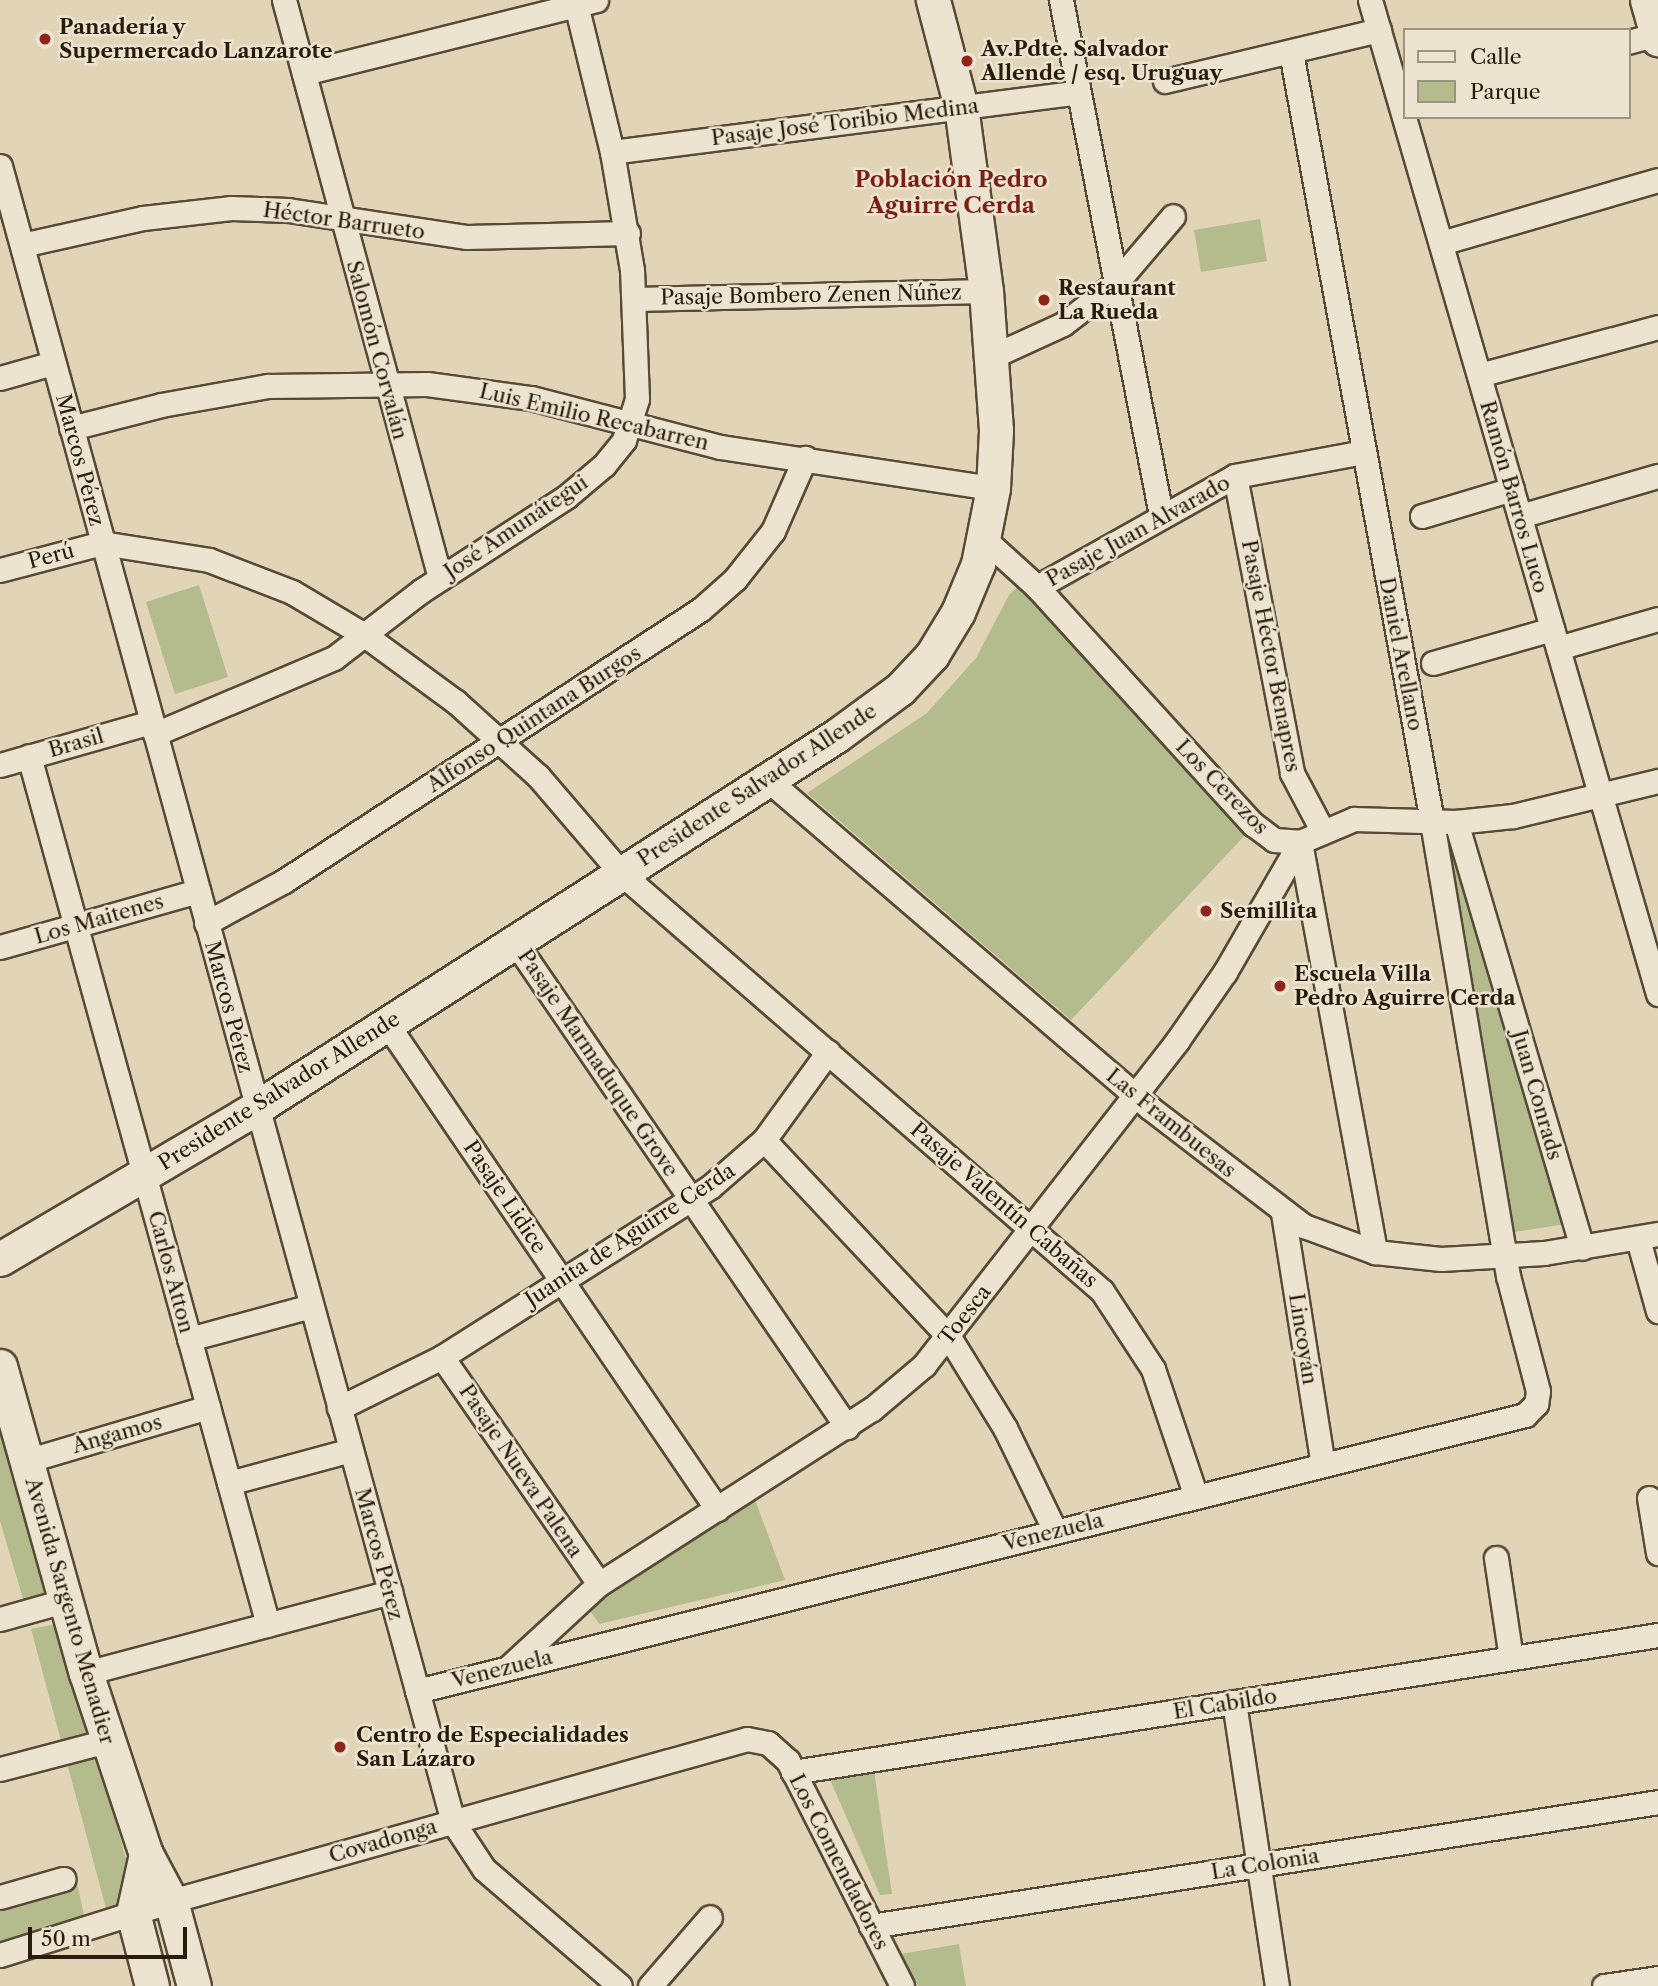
<!DOCTYPE html>
<meta charset="utf-8">
<style>
body{margin:0}
#map{position:relative;width:1658px;height:1986px;overflow:hidden;background:#e2d4b6;font-family:"Libre Caslon Text",serif}
div>[style]{position:absolute}
.green>*{inset:0;background:#b4bc8d}
.roads{filter:drop-shadow(2px 0 #574a36) drop-shadow(-2px 0 #574a36) drop-shadow(0 2px #574a36) drop-shadow(0 -2px #574a36)}
.street>*{height:23px;margin:-11.5px;padding:0 11.5px;transform-origin:11.5px;border-radius:11.5px;background:#ece3d0}
.secondary>*{height:33px;margin:-16.5px;padding:0 16.5px;transform-origin:16.5px;border-radius:16.5px;background:#ece3d0}
.dots>*{width:19px;height:19px;translate:-50% -50%;box-sizing:border-box;border:4px solid #ece3d0;border-radius:50%}
span{translate:-50% -50%;white-space:nowrap;text-align:center;line-height:1.15;-webkit-text-stroke:5px #ece3d0;paint-order:stroke}
.poi-label{font-size:21px;color:#291c0c;font-weight:700}
.left{translate:0 -50%;text-align:left}
.street-label{font-size:21px;color:#291c0c}
.neighbourhood-label{font-size:23px;color:#7a1f14;font-weight:700}
.legend{position:absolute;left:1403px;top:28px;width:228px;height:91px;box-sizing:border-box;background:#ece3d0;border:2px solid #9e9382;margin:0;padding:9px 12px;list-style:none;font-size:21px;color:#291c0c}
.legend li{display:flex;align-items:center;gap:14px;height:35px}
.legend b{width:35px;border:2px solid #9e9382}
.scale{position:absolute;left:28px;top:1927px;width:159px;height:32px;box-sizing:border-box;border:4px solid #291c0c;border-top:0;padding-left:9px;font-size:21px;line-height:24px;white-space:nowrap;color:#291c0c;-webkit-text-stroke:5px #ece3d0;paint-order:stroke}
</style>
<div id="map">
<div class="green">
<div style="clip-path:polygon(1260px 219px,1267px 261px,1201px 272px,1194px 230px)"></div>
<div style="clip-path:polygon(1020px 584px,1248px 832px,1071px 1020px,807px 793px,927px 713px,976px 658px,1009px 595px)"></div>
<div style="clip-path:polygon(199px 585px,228px 677px,175px 694px,146px 602px)"></div>
<div style="clip-path:polygon(1454px 844px,1566px 1224px,1515px 1232px,1442px 848px)"></div>
<div style="clip-path:polygon(0 1415px,54px 1594px,24px 1602px,0 1521px)"></div>
<div style="clip-path:polygon(755px 1500px,785px 1580px,599px 1624px,589px 1609px)"></div>
<div style="clip-path:polygon(62px 1623px,134px 1889px,127px 1904px,107px 1912px,31px 1629px)"></div>
<div style="clip-path:polygon(874px 1771px,892px 1894px,880px 1895px,829px 1777px)"></div>
<div style="clip-path:polygon(77px 1882px,88px 1935px,0 1967px,0 1903px)"></div>
<div style="clip-path:polygon(959px 1944px,966px 1986px,918px 1986px,901px 1954px)"></div>
</div>
<div class="roads">
<div class="street">
<div style="left:284px;top:0;width:599px;rotate:74.9deg"></div>
<div style="left:1061px;top:0;width:525px;rotate:79.01deg"></div>
<div style="left:1370px;top:0;width:1035px;rotate:73.84deg"></div>
<div style="left:1628px;top:42px;width:30px;rotate:-15deg"></div>
<div style="left:304px;top:73px;width:301px;rotate:-14deg"></div>
<div style="left:1165px;top:81px;width:220px;rotate:-13.4deg"></div>
<div style="left:612px;top:152px;width:470px;rotate:-7.3deg"></div>
<div style="left:0;top:166px;width:1717px;rotate:74.7deg"></div>
<div style="left:453px;top:1822px;width:56px;rotate:56.6deg"></div>
<div style="left:484px;top:1869px;width:179px;rotate:40.7deg"></div>
<div style="left:1441px;top:243px;width:226px;rotate:-16.2deg"></div>
<div style="left:22px;top:245px;width:124px;rotate:-12.6deg"></div>
<div style="left:143px;top:218px;width:89px;rotate:-6.5deg"></div>
<div style="left:231px;top:208px;width:57px;rotate:2deg"></div>
<div style="left:288px;top:210px;width:181px;rotate:8.6deg"></div>
<div style="left:467px;top:237px;width:161px;rotate:-1.4deg"></div>
<div style="left:635px;top:299px;width:351px;rotate:-1.3deg"></div>
<div style="left:991px;top:357px;width:79px;rotate:-24.6deg"></div>
<div style="left:1063px;top:324px;width:66px;rotate:-37.6deg"></div>
<div style="left:1115px;top:284px;width:89px;rotate:-49.5deg"></div>
<div style="left:1479px;top:375px;width:185px;rotate:-15deg"></div>
<div style="left:0;top:378px;width:55px;rotate:-15.8deg"></div>
<div style="left:71px;top:428px;width:93px;rotate:-14.3deg"></div>
<div style="left:161px;top:405px;width:109px;rotate:-10.1deg"></div>
<div style="left:268px;top:386px;width:159px;rotate:-0.7deg"></div>
<div style="left:427px;top:384px;width:105px;rotate:7.7deg"></div>
<div style="left:531px;top:398px;width:196px;rotate:14.5deg"></div>
<div style="left:721px;top:447px;width:275px;rotate:8.6deg"></div>
<div style="left:1235px;top:476px;width:302px;rotate:79.1deg"></div>
<div style="left:1292px;top:773px;width:64px;rotate:62.2deg"></div>
<div style="left:1422px;top:516px;width:94px;rotate:-16.7deg"></div>
<div style="left:1520px;top:516px;width:144px;rotate:-16.2deg"></div>
<div style="left:984px;top:539px;width:72px;rotate:42.2deg"></div>
<div style="left:1037px;top:587px;width:321px;rotate:47.7deg"></div>
<div style="left:1253px;top:824px;width:26px;rotate:37deg"></div>
<div style="left:1274px;top:840px;width:26px;rotate:4deg"></div>
<div style="left:1300px;top:842px;width:59px;rotate:-23.1deg"></div>
<div style="left:1354px;top:819px;width:102px;rotate:1.7deg"></div>
<div style="left:1456px;top:822px;width:57px;rotate:-6deg"></div>
<div style="left:1513px;top:816px;width:149px;rotate:-13.6deg"></div>
<div style="left:0;top:570px;width:106px;rotate:-14.8deg"></div>
<div style="left:102px;top:543px;width:108px;rotate:9deg"></div>
<div style="left:209px;top:560px;width:89px;rotate:21.1deg"></div>
<div style="left:292px;top:592px;width:86px;rotate:30.7deg"></div>
<div style="left:366px;top:636px;width:112px;rotate:36.3deg"></div>
<div style="left:456px;top:702px;width:110px;rotate:42.1deg"></div>
<div style="left:538px;top:776px;width:129px;rotate:49.4deg"></div>
<div style="left:622px;top:874px;width:636px;rotate:40.98deg"></div>
<div style="left:1102px;top:1291px;width:93px;rotate:56.8deg"></div>
<div style="left:1153px;top:1369px;width:135px;rotate:71.4deg"></div>
<div style="left:1037px;top:587px;width:227px;rotate:-29.3deg"></div>
<div style="left:1235px;top:476px;width:130px;rotate:-10.6deg"></div>
<div style="left:1558px;top:648px;width:104px;rotate:-16.2deg"></div>
<div style="left:1433px;top:663px;width:124px;rotate:-15.9deg"></div>
<div style="left:155px;top:734px;width:194px;rotate:-23deg"></div>
<div style="left:334px;top:658px;width:110px;rotate:-37.6deg"></div>
<div style="left:421px;top:591px;width:173px;rotate:-33deg"></div>
<div style="left:566px;top:497px;width:50px;rotate:-40.1deg"></div>
<div style="left:604px;top:465px;width:32px;rotate:-51deg"></div>
<div style="left:624px;top:440px;width:43px;rotate:-72.4deg"></div>
<div style="left:637px;top:399px;width:129px;rotate:-92.2deg"></div>
<div style="left:632px;top:270px;width:120px;rotate:-99.6deg"></div>
<div style="left:612px;top:152px;width:156px;rotate:-103.7deg"></div>
<div style="left:29px;top:756px;width:901px;rotate:74.62deg"></div>
<div style="left:0;top:765px;width:157px;rotate:-15.9deg"></div>
<div style="left:768px;top:780px;width:503px;rotate:40.65deg"></div>
<div style="left:1150px;top:1108px;width:194px;rotate:37.5deg"></div>
<div style="left:1304px;top:1226px;width:76px;rotate:20.1deg"></div>
<div style="left:1375px;top:1252px;width:66px;rotate:6.1deg"></div>
<div style="left:1441px;top:1259px;width:103px;rotate:-3.3deg"></div>
<div style="left:1544px;top:1253px;width:116px;rotate:-9.5deg"></div>
<div style="left:1456px;top:822px;width:444px;rotate:73.5deg"></div>
<div style="left:1300px;top:842px;width:417px;rotate:79.6deg"></div>
<div style="left:206px;top:923px;width:89px;rotate:-28.3deg"></div>
<div style="left:284px;top:881px;width:496px;rotate:-33.1deg"></div>
<div style="left:700px;top:610px;width:47px;rotate:-41.5deg"></div>
<div style="left:735px;top:579px;width:61px;rotate:-51.6deg"></div>
<div style="left:773px;top:531px;width:80px;rotate:-66.3deg"></div>
<div style="left:515px;top:942px;width:588px;rotate:55.61deg"></div>
<div style="left:0;top:947px;width:206px;rotate:-15.8deg"></div>
<div style="left:387px;top:1024px;width:587px;rotate:55.77deg"></div>
<div style="left:764px;top:1140px;width:270px;rotate:46.8deg"></div>
<div style="left:949px;top:1337px;width:107px;rotate:58.4deg"></div>
<div style="left:1005px;top:1428px;width:114px;rotate:64.1deg"></div>
<div style="left:1283px;top:1213px;width:255px;rotate:81deg"></div>
<div style="left:1638px;top:1239px;width:75px;rotate:74.5deg"></div>
<div style="left:189px;top:1339px;width:126px;rotate:-15.1deg"></div>
<div style="left:442px;top:1357px;width:276px;rotate:55.3deg"></div>
<div style="left:339px;top:1408px;width:115px;rotate:-26.3deg"></div>
<div style="left:442px;top:1357px;width:317px;rotate:-32.4deg"></div>
<div style="left:710px;top:1187px;width:72px;rotate:-41deg"></div>
<div style="left:764px;top:1140px;width:109px;rotate:-54deg"></div>
<div style="left:26px;top:1461px;width:190px;rotate:-16.5deg"></div>
<div style="left:229px;top:1483px;width:126px;rotate:-15.1deg"></div>
<div style="left:1649px;top:1498px;width:56px;rotate:80.7deg"></div>
<div style="left:1496px;top:1558px;width:101px;rotate:81.5deg"></div>
<div style="left:0;top:1619px;width:66px;rotate:-15.7deg"></div>
<div style="left:510px;top:1666px;width:121px;rotate:-42.7deg"></div>
<div style="left:599px;top:1584px;width:324px;rotate:-32.7deg"></div>
<div style="left:872px;top:1409px;width:68px;rotate:-40.2deg"></div>
<div style="left:924px;top:1365px;width:411px;rotate:-52deg"></div>
<div style="left:1177px;top:1041px;width:84px;rotate:-55.2deg"></div>
<div style="left:1225px;top:972px;width:150px;rotate:-60deg"></div>
<div style="left:86px;top:1673px;width:315px;rotate:-14.9deg"></div>
<div style="left:417px;top:1691px;width:1142px;rotate:-13.99deg"></div>
<div style="left:1525px;top:1415px;width:16px;rotate:-45deg"></div>
<div style="left:1536px;top:1404px;width:13px;rotate:-81deg"></div>
<div style="left:1538px;top:1391px;width:119px;rotate:-104.6deg"></div>
<div style="left:1508px;top:1276px;width:461px;rotate:-99.5deg"></div>
<div style="left:1432px;top:821px;width:782px;rotate:-100.39deg"></div>
<div style="left:1234px;top:1702px;width:287px;rotate:81.4deg"></div>
<div style="left:0;top:1769px;width:111px;rotate:-14.7deg"></div>
<div style="left:793px;top:1772px;width:876px;rotate:-9deg"></div>
<div style="left:0;top:1897px;width:66px;rotate:-15.9deg"></div>
<div style="left:871px;top:1926px;width:797px;rotate:-8.95deg"></div>
<div style="left:0;top:1955px;width:179px;rotate:-17.5deg"></div>
<div style="left:171px;top:1901px;width:598px;rotate:-15.71deg"></div>
<div style="left:747px;top:1739px;width:21px;rotate:11deg"></div>
<div style="left:768px;top:1743px;width:27px;rotate:42deg"></div>
<div style="left:788px;top:1761px;width:252px;rotate:63.1deg"></div>
<div style="left:650px;top:1986px;width:91px;rotate:-49deg"></div>
<div style="left:1604px;top:1986px;width:55px;rotate:-8.4deg"></div>
</div>
<div class="secondary">
<div style="left:1647px;top:0;width:41px;rotate:74.2deg"></div>
<div style="left:0;top:1259px;width:297px;rotate:-30.5deg"></div>
<div style="left:256px;top:1108px;width:689px;rotate:-32.68deg"></div>
<div style="left:836px;top:736px;width:79px;rotate:-36.3deg"></div>
<div style="left:900px;top:689px;width:47px;rotate:-46.7deg"></div>
<div style="left:932px;top:655px;width:50px;rotate:-58.8deg"></div>
<div style="left:958px;top:612px;width:52px;rotate:-67.4deg"></div>
<div style="left:978px;top:564px;width:77px;rotate:-78.8deg"></div>
<div style="left:993px;top:488px;width:58px;rotate:-87deg"></div>
<div style="left:996px;top:430px;width:139px;rotate:-94.1deg"></div>
<div style="left:986px;top:291px;width:186px;rotate:-97.7deg"></div>
<div style="left:961px;top:107px;width:111px;rotate:-104.7deg"></div>
<div style="left:0;top:1366px;width:319px;rotate:74.4deg"></div>
<div style="left:86px;top:1673px;width:191px;rotate:71.7deg"></div>
<div style="left:146px;top:1854px;width:53px;rotate:62deg"></div>
<div style="left:171px;top:1901px;width:88px;rotate:74.9deg"></div>
<div style="left:146px;top:1854px;width:60px;rotate:102.4deg"></div>
<div style="left:133px;top:1913px;width:75px;rotate:75.4deg"></div>
</div>
</div>
<div class="dots">
<div style="left:45px;top:39px;background:#8f2418"></div>
<div style="left:967px;top:61px;background:#8f2418"></div>
<div style="left:1044px;top:300px;background:#8f2418"></div>
<div style="left:1206px;top:911px;background:#8f2418"></div>
<div style="left:1280px;top:986px;background:#8f2418"></div>
<div style="left:340px;top:1747px;background:#8f2418"></div>
</div>
<div class="poi-label">
<span class="left" style="left:59px;top:39px">Panadería y<br>Supermercado Lanzarote</span>
<span class="left" style="left:981px;top:61px">Av.Pdte. Salvador<br>Allende / esq. Uruguay</span>
<span class="left" style="left:1058px;top:300px">Restaurant<br>La Rueda</span>
<span class="left" style="left:1220px;top:911px">Semillita</span>
<span class="left" style="left:1294px;top:986px">Escuela Villa<br>Pedro Aguirre Cerda</span>
<span class="left" style="left:356px;top:1747px">Centro de Especialidades<br>San Lázaro</span>
</div>
<div class="street-label">
<span style="left:845px;top:122px;rotate:-7deg">Pasaje José Toribio Medina</span>
<span style="left:344px;top:221px;rotate:8deg">Héctor Barrueto</span>
<span style="left:811px;top:295px;rotate:-1deg">Pasaje Bombero Zenen Núñez</span>
<span style="left:377px;top:350px;rotate:75deg">Salomón Corvalán</span>
<span style="left:594px;top:417px;rotate:13deg">Luis Emilio Recabarren</span>
<span style="left:80px;top:460px;rotate:75deg">Marcos Pérez</span>
<span style="left:1514px;top:497px;rotate:74deg">Ramón Barros Luco</span>
<span style="left:516px;top:527px;rotate:-34deg">José Amunátegui</span>
<span style="left:1138px;top:531px;rotate:-29deg">Pasaje Juan Alvarado</span>
<span style="left:51px;top:556px;rotate:-15deg">Perú</span>
<span style="left:1401px;top:654px;rotate:79deg">Daniel Arellano</span>
<span style="left:1271px;top:656px;rotate:79deg">Pasaje Héctor Benapres</span>
<span style="left:534px;top:719px;rotate:-33deg">Alfonso Quintana Burgos</span>
<span style="left:76px;top:743px;rotate:-16deg">Brasil</span>
<span style="left:757px;top:785px;rotate:-33deg">Presidente Salvador Allende</span>
<span style="left:1222px;top:787px;rotate:46deg">Los Cerezos</span>
<span style="left:99px;top:919px;rotate:-16deg">Los Maitenes</span>
<span style="left:229px;top:1007px;rotate:75deg">Marcos Pérez</span>
<span style="left:598px;top:1063px;rotate:56deg">Pasaje Marmaduque Grove</span>
<span style="left:279px;top:1091px;rotate:-32deg">Presidente Salvador Allende</span>
<span style="left:1537px;top:1095px;rotate:74deg">Juan Conrads</span>
<span style="left:1171px;top:1123px;rotate:39deg">Las Frambuesas</span>
<span style="left:505px;top:1197px;rotate:56deg">Pasaje Lidice</span>
<span style="left:1004px;top:1205px;rotate:41deg">Pasaje Valentín Cabañas</span>
<span style="left:630px;top:1235px;rotate:-33deg">Juanita de Aguirre Cerda</span>
<span style="left:171px;top:1272px;rotate:75deg">Carlos Atton</span>
<span style="left:965px;top:1315px;rotate:-52deg">Toesca</span>
<span style="left:1303px;top:1339px;rotate:81deg">Lincoyán</span>
<span style="left:117px;top:1434px;rotate:-16deg">Angamos</span>
<span style="left:521px;top:1471px;rotate:56deg">Pasaje Nueva Palena</span>
<span style="left:1053px;top:1532px;rotate:-14deg">Venezuela</span>
<span style="left:379px;top:1554px;rotate:75deg">Marcos Pérez</span>
<span style="left:70px;top:1611px;rotate:74deg">Avenida Sargento Menadier</span>
<span style="left:502px;top:1669px;rotate:-14deg">Venezuela</span>
<span style="left:1225px;top:1704px;rotate:-9deg">El Cabildo</span>
<span style="left:383px;top:1841px;rotate:-16deg">Covadonga</span>
<span style="left:839px;top:1862px;rotate:63deg">Los Comendadores</span>
<span style="left:1265px;top:1864px;rotate:-9deg">La Colonia</span>
</div>
<div class="neighbourhood-label">
<span style="left:951px;top:192px">Población Pedro<br>Aguirre Cerda</span>
</div>
<ul class="legend">
<li><b style="height:9px;background:#ece3d0"></b>Calle</li>
<li><b style="height:19px;background:#b4bc8d"></b>Parque</li>
</ul>
<div class="scale">50 m</div>
</div>
